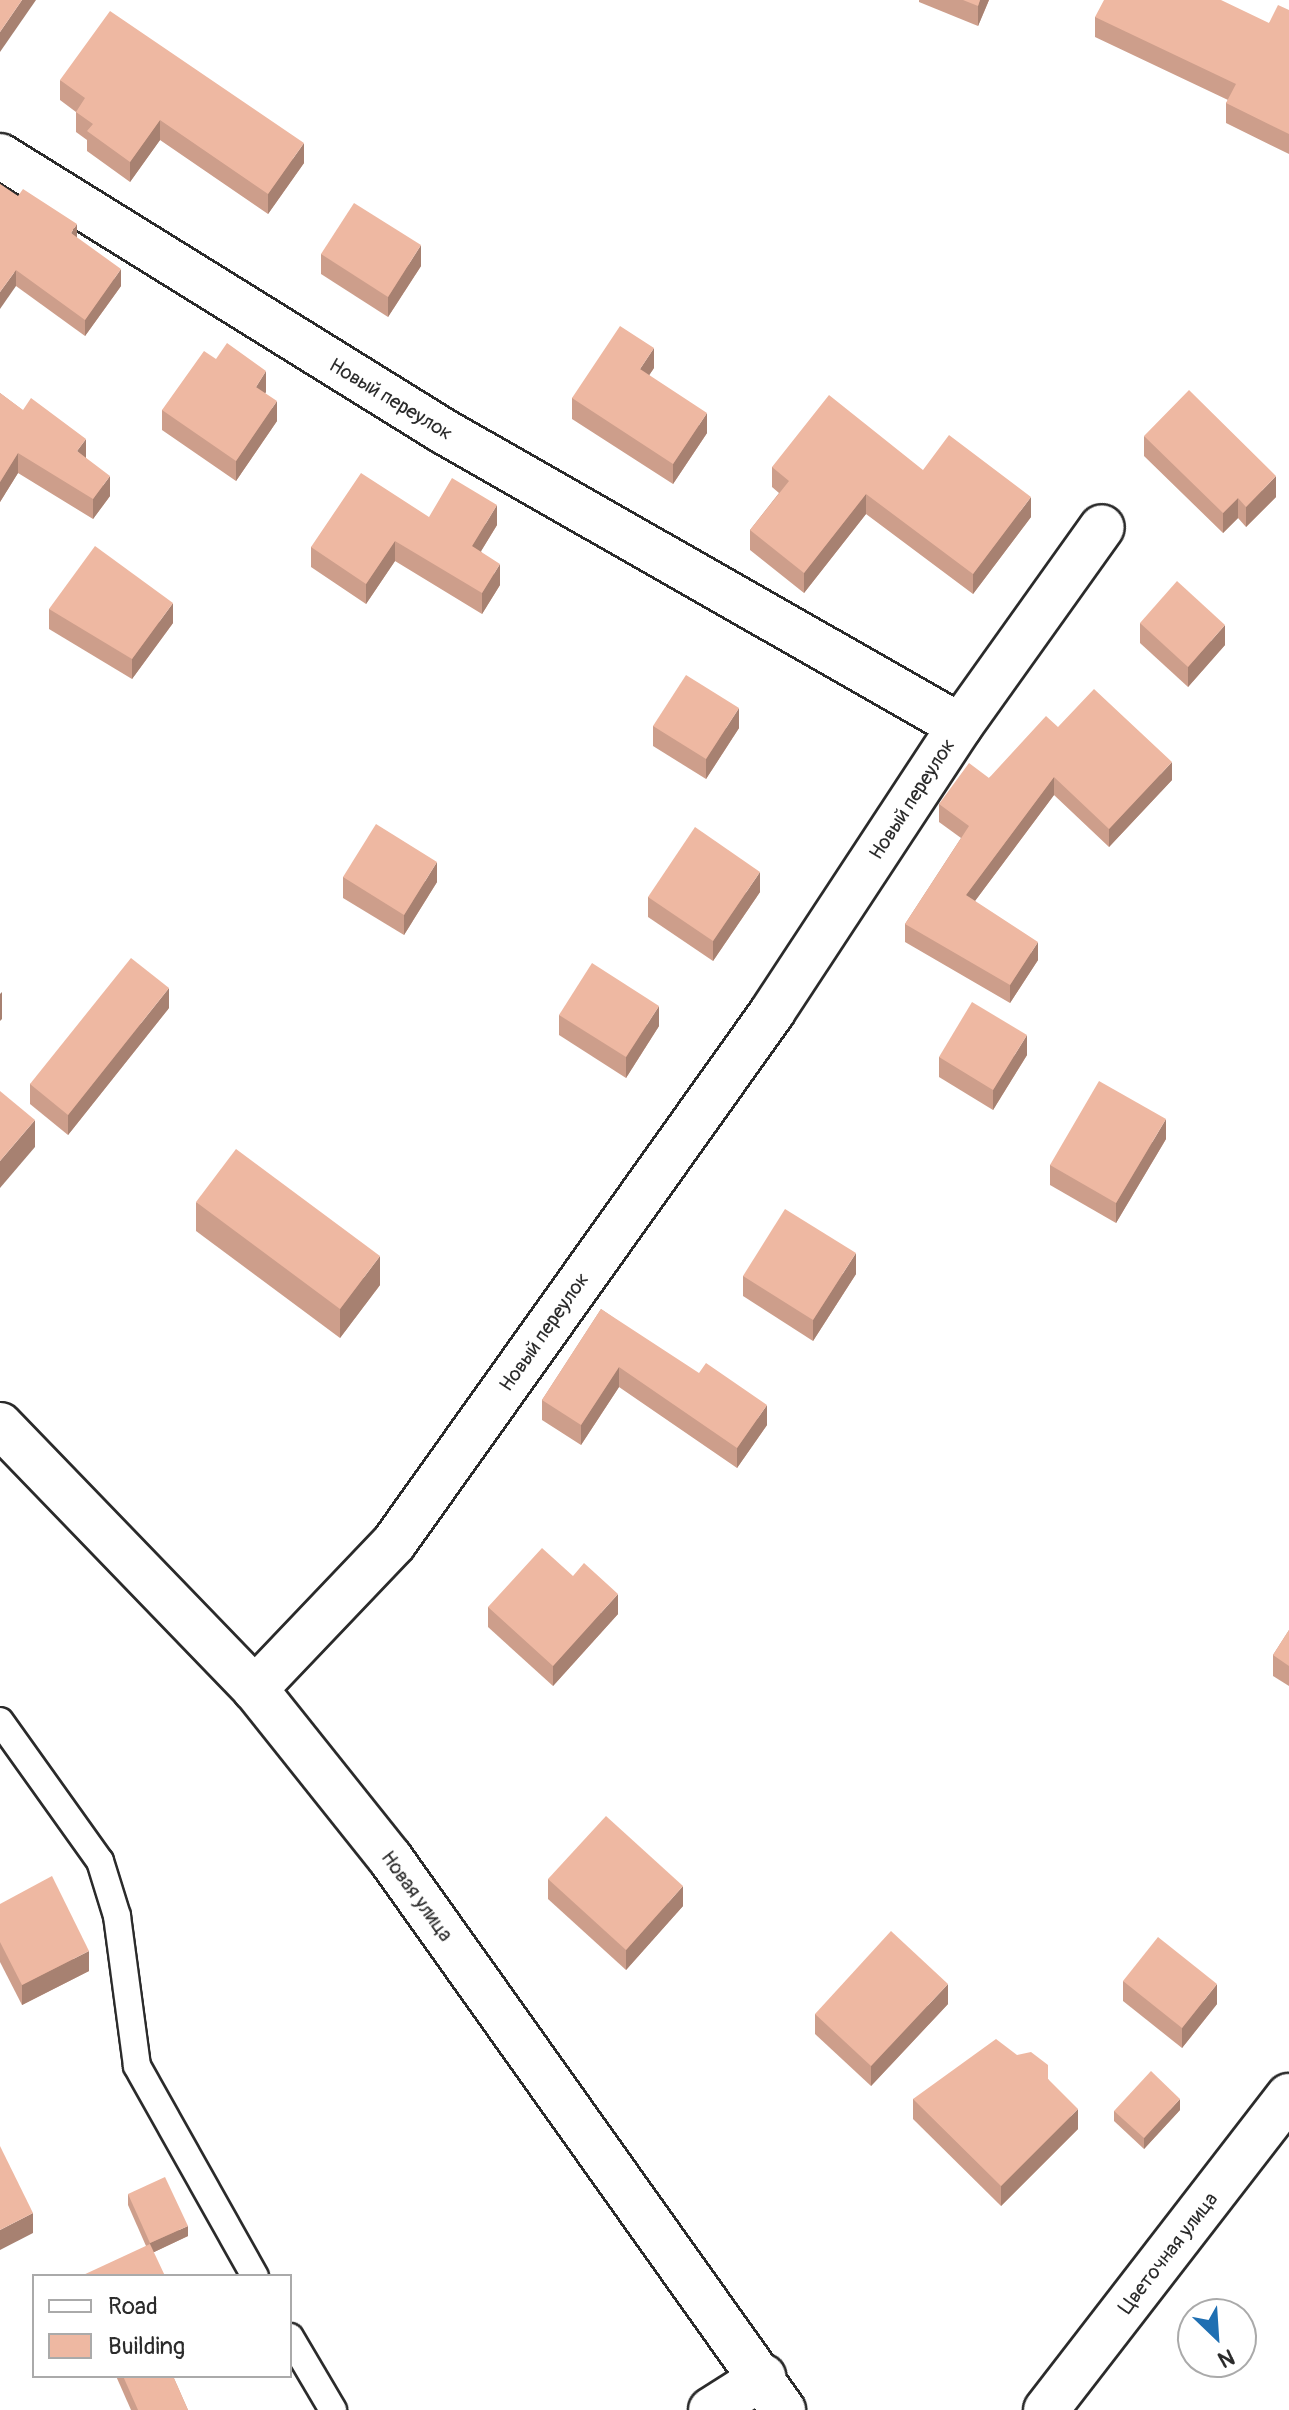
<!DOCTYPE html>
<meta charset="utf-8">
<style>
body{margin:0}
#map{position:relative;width:1289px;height:2410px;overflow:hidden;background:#fff;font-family:Pangolin,sans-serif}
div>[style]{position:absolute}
.roads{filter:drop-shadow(2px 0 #2b2b2b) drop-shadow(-2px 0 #2b2b2b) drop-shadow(0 2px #2b2b2b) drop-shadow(0 -2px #2b2b2b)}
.service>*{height:26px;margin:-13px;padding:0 13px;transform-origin:13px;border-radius:13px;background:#fff}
.minor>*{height:44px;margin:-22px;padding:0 22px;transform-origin:22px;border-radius:22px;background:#fff}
.secondary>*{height:44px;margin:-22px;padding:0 22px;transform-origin:22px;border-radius:22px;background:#fff}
.wall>*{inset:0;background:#cd9e8b}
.shaded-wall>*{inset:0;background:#a78171}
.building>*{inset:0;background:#eeb8a2}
span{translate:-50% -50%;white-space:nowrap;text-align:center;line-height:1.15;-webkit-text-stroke:6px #fff;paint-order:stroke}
.street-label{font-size:20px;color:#2b2b2b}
.legend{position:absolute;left:32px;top:2274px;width:260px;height:104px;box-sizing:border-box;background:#fff;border:2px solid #aaa;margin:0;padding:10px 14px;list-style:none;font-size:24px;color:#2b2b2b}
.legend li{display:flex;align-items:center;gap:16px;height:40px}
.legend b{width:40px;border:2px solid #aaa}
.north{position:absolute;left:1177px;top:2298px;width:80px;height:80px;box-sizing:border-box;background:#fff;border:2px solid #aaa;border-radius:50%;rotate:155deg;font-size:22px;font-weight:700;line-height:32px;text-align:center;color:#2b2b2b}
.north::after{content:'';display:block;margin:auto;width:28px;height:36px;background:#1f6fb2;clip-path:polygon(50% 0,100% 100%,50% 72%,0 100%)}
</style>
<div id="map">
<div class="roads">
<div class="service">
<div style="left:0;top:1721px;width:172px;rotate:54.5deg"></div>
<div style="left:100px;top:1861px;width:58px;rotate:72.8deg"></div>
<div style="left:117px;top:1916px;width:151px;rotate:82.4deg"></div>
<div style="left:137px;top:2066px;width:241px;rotate:60.7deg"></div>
<div style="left:290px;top:2337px;width:85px;rotate:59.5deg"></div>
</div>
<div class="minor">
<div style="left:0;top:156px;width:521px;rotate:31.83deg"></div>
<div style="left:443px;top:431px;width:595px;rotate:29.71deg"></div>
<div style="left:960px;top:726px;width:341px;rotate:123.3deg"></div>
<div style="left:773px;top:1011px;width:653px;rotate:125.47deg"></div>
<div style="left:394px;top:1543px;width:202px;rotate:133.6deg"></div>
<div style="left:960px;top:726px;width:244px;rotate:-54.5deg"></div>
<div style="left:711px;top:2410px;width:62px;rotate:-32.4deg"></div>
<div style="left:1046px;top:2410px;width:397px;rotate:-52.3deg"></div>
</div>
<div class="secondary">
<div style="left:0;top:1425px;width:367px;rotate:46deg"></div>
<div style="left:255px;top:1689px;width:216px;rotate:51.4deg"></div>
<div style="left:390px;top:1858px;width:678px;rotate:54.55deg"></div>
</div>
</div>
<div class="wall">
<div style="clip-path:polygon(919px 0,989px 0,978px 26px,919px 2px)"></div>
<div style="clip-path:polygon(1289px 10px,1289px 154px,1226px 123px,1226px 103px,1228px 100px,1095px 37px,1095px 17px,1269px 23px)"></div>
<div style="clip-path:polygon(60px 80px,304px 163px,268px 214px,160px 140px,130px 182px,87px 151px,87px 140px,76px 132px,76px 112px,60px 100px)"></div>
<div style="clip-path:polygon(0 184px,77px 238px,121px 286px,85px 336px,16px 286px)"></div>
<div style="clip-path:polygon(321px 254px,421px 266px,388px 317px,321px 274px)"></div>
<div style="clip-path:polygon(654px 368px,649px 375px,707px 433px,673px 484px,572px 419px,572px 398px)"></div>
<div style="clip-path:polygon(266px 392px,265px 393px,277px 421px,236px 481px,162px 430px,162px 410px)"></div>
<div style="clip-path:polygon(0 393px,86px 458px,110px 496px,93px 519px,18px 473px,0 502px)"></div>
<div style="clip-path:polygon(1144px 436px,1276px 497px,1246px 527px,1238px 518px,1223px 533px,1144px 456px)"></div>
<div style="clip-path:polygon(772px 467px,923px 470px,1031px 517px,973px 594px,866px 514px,804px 593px,750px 550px,750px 530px,779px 493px,772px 487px)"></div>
<div style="clip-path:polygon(429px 517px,497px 525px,481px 551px,500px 585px,482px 614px,395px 561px,366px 604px,311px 567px,311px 547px)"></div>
<div style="clip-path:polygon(49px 609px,173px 623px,132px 679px,49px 629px)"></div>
<div style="clip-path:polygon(1140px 623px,1225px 645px,1188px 687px,1140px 643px)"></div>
<div style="clip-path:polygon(653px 726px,739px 728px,706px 779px,653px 746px)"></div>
<div style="clip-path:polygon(1058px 727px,1172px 780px,1109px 847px,1054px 795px,975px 901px,1038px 960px,1010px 1003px,905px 942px,905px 924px,961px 838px,939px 822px,939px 804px,989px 778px)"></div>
<div style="clip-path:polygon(343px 877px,437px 882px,404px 935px,343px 898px)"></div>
<div style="clip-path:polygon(760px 892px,713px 961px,648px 917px,648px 897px)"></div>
<div style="clip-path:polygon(169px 1008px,68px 1135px,30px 1104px,30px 1084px)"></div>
<div style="clip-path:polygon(559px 1015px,659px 1026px,626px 1078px,559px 1035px)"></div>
<div style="clip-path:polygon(1027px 1055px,993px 1110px,939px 1077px,939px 1057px)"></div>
<div style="clip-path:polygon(1166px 1139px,1116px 1223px,1050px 1185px,1050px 1165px)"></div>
<div style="clip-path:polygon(196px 1202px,380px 1285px,340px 1338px,196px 1231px)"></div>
<div style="clip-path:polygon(856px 1274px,813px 1341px,743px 1296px,743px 1276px)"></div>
<div style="clip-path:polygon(601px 1309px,767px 1425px,737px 1468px,619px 1387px,581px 1445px,542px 1420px,542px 1400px)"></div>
<div style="clip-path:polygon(488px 1607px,618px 1614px,553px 1686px,488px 1627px)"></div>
<div style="clip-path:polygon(1289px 1630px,1289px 1686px,1273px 1676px,1273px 1655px)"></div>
<div style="clip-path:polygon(548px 1879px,683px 1906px,626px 1970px,548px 1899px)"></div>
<div style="clip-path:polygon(0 1904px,89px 1971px,22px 2005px,0 1962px)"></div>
<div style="clip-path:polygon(1123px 1981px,1217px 2004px,1182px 2048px,1123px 2001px)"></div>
<div style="clip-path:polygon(948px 2004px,871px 2086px,815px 2034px,815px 2014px)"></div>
<div style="clip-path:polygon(1048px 2079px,1078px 2129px,1001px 2206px,913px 2119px,913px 2099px)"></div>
<div style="clip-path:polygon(1180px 2110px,1144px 2149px,1114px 2121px,1114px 2111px)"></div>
<div style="clip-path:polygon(128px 2194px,188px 2236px,154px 2252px,146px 2246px,128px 2205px)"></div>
<div style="clip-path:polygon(116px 2376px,173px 2376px,188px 2410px,131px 2410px)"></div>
</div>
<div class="shaded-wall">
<div style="clip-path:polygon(22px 0,36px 0,0 52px,0 32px)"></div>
<div style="clip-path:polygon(980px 0,989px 0,978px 26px,978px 6px)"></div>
<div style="clip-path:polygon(160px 120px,160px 140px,130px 182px,130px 162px)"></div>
<div style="clip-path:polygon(304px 143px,304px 163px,268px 214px,268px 194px)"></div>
<div style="clip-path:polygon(77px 224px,77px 241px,71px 233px)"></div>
<div style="clip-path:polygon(421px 245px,421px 266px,388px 317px,388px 297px)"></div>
<div style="clip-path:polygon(121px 269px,121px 286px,85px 336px,85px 320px)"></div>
<div style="clip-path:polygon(16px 270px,16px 286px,0 309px,0 292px)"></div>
<div style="clip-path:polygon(654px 348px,654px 368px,640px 389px,640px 369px)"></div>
<div style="clip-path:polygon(266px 371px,266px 392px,256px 407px,256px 387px)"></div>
<div style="clip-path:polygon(277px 401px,277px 421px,236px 481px,236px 461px)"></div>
<div style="clip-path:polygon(707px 413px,707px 433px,673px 484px,673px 464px)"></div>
<div style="clip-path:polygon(86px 439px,86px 459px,77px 451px)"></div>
<div style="clip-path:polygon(18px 453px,18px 473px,0 502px,0 482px)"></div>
<div style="clip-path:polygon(110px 476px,110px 496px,93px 519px,93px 499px)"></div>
<div style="clip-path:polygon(1276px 476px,1276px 497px,1246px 527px,1246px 507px)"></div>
<div style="clip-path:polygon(866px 494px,866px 514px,804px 593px,804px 573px)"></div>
<div style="clip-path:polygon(1031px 497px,1031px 517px,973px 594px,973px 574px)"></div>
<div style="clip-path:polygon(1238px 498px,1238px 518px,1223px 533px,1223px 513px)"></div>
<div style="clip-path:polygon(497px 505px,497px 525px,472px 566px,472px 546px)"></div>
<div style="clip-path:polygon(395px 541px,395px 561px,366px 604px,366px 584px)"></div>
<div style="clip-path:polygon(500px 564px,500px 585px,482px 614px,482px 593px)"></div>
<div style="clip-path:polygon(173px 603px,173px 623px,132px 679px,132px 659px)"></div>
<div style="clip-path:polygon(1225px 625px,1225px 645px,1188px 687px,1188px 667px)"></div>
<div style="clip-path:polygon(739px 708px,739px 728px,706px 779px,706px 759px)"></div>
<div style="clip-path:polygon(1172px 762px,1172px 780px,1109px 847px,1109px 829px)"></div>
<div style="clip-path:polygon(1054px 777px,1054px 795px,966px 913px,966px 895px)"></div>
<div style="clip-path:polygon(437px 862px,437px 882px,404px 935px,404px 915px)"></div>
<div style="clip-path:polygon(760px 872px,760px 892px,713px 961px,713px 941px)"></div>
<div style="clip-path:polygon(1038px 942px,1038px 960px,1010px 1003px,1010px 985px)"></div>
<div style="clip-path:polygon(169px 988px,169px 1008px,68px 1135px,68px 1115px)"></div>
<div style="clip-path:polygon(2px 992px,2px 1019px,0 1021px,0 994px)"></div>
<div style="clip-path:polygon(659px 1006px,659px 1026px,626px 1078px,626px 1057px)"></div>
<div style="clip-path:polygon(1027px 1035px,1027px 1055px,993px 1110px,993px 1090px)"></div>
<div style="clip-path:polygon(1166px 1119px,1166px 1139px,1116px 1223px,1116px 1203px)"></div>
<div style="clip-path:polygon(35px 1120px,35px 1147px,0 1188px,0 1161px)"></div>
<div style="clip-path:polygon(856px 1253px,856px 1274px,813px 1341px,813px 1320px)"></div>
<div style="clip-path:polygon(380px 1256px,380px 1285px,340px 1338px,340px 1309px)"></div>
<div style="clip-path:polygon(619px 1367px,619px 1387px,581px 1445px,581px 1425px)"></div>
<div style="clip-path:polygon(767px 1405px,767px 1425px,737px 1468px,737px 1448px)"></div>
<div style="clip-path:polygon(618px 1594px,618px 1614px,553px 1686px,553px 1666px)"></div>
<div style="clip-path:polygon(683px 1886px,683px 1906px,626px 1970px,626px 1950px)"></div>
<div style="clip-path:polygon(89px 1951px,89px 1971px,22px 2005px,22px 1985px)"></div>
<div style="clip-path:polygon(948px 1984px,948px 2004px,871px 2086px,871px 2066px)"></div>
<div style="clip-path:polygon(1217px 1984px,1217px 2004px,1182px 2048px,1182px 2028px)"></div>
<div style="clip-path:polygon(1180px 2099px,1180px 2110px,1144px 2149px,1144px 2138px)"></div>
<div style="clip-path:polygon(1078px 2109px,1078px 2129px,1001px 2206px,1001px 2186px)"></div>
<div style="clip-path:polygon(33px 2213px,33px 2233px,0 2250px,0 2230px)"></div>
<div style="clip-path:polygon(188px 2226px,188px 2236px,150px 2254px,150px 2243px)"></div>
</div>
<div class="building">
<div style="clip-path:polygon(0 0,22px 0,0 32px)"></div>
<div style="clip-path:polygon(963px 0,980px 0,978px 6px)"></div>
<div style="clip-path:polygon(1104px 0,1221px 0,1269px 23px,1278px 5px,1289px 10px,1289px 134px,1226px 103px,1236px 84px,1095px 17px)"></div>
<div style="clip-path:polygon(110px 11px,304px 143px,268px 194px,160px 120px,130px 162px,87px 131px,93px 124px,76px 112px,85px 98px,60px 80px)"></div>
<div style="clip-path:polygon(0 184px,18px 196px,23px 189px,77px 224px,71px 233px,121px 269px,85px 320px,16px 270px,0 292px)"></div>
<div style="clip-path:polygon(354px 203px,421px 245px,388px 297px,321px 254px)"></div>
<div style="clip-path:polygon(620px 326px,654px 348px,640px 369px,707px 413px,673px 464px,572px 398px)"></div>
<div style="clip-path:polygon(227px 343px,266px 371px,256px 387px,277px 401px,236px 461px,162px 410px,204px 351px,216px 359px)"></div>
<div style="clip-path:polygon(1189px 390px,1276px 476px,1246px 507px,1238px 498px,1223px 513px,1144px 436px)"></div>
<div style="clip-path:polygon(0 393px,23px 410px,31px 398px,86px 439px,77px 451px,110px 476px,93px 499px,18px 453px,0 482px)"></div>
<div style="clip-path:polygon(829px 395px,923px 470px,949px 435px,1031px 497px,973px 574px,866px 494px,804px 573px,750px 530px,789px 481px,772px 467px)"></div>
<div style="clip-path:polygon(361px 473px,429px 517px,452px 478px,497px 505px,472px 546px,500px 564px,482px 593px,395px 541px,366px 584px,311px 547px)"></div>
<div style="clip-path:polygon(95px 546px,173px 603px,132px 659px,49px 609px)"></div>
<div style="clip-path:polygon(1177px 581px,1225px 625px,1188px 667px,1140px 623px)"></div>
<div style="clip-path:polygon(686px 675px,739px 708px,706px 759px,653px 726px)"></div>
<div style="clip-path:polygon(1094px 689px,1172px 762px,1109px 829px,1054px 777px,966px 895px,1038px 942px,1010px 985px,905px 924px,969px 826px,939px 804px,969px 763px,989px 778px,1046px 716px,1058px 727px)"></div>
<div style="clip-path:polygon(376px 824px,437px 862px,404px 915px,343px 877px)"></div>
<div style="clip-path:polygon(695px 827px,760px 872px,713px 941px,648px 897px)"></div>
<div style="clip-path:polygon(131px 958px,169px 988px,68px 1115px,30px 1084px)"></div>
<div style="clip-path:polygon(592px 963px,659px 1006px,626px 1057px,559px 1015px)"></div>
<div style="clip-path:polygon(972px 1002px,1027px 1035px,993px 1090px,939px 1057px)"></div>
<div style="clip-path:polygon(1099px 1081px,1166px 1119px,1116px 1203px,1050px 1165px)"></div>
<div style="clip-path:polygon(0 1091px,35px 1120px,0 1161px)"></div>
<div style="clip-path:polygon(236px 1149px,380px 1256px,340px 1309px,196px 1202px)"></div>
<div style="clip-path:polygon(785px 1209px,856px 1253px,813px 1320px,743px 1276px)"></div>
<div style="clip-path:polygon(601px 1309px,699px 1373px,706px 1363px,767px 1405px,737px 1448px,619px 1367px,581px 1425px,542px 1400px)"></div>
<div style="clip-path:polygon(542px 1548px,573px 1576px,584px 1563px,618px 1594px,553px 1666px,488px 1607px)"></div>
<div style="clip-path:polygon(1289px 1630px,1289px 1666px,1273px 1655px)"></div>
<div style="clip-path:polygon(606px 1816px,683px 1886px,626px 1950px,548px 1879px)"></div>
<div style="clip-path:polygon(52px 1876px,89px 1951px,22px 1985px,0 1942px,0 1904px)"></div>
<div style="clip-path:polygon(891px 1931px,948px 1984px,871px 2066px,815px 2014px)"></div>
<div style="clip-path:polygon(1158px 1937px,1217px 1984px,1182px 2028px,1123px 1981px)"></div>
<div style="clip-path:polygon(996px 2039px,1017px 2055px,1031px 2052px,1048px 2065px,1048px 2079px,1078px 2109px,1001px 2186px,913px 2099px)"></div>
<div style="clip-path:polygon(1151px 2071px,1180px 2099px,1144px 2138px,1114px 2111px)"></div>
<div style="clip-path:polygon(0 2146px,33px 2213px,0 2230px)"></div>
<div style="clip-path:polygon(165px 2177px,188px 2226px,150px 2243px,128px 2194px)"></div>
<div style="clip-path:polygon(150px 2244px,165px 2276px,81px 2276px)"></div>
<div style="clip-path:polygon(123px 2376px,173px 2376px,188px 2410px,138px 2410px)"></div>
</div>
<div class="street-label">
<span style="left:391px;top:399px;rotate:31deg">Новый переулок</span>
<span style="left:912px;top:799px;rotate:-57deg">Новый переулок</span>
<span style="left:544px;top:1332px;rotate:-55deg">Новый переулок</span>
<span style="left:417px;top:1896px;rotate:54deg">Новая улица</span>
<span style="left:1168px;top:2253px;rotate:-52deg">Цветочная улица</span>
</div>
<ul class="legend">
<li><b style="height:10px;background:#fff"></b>Road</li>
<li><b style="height:22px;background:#eeb8a2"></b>Building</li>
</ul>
<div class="north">N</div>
</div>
